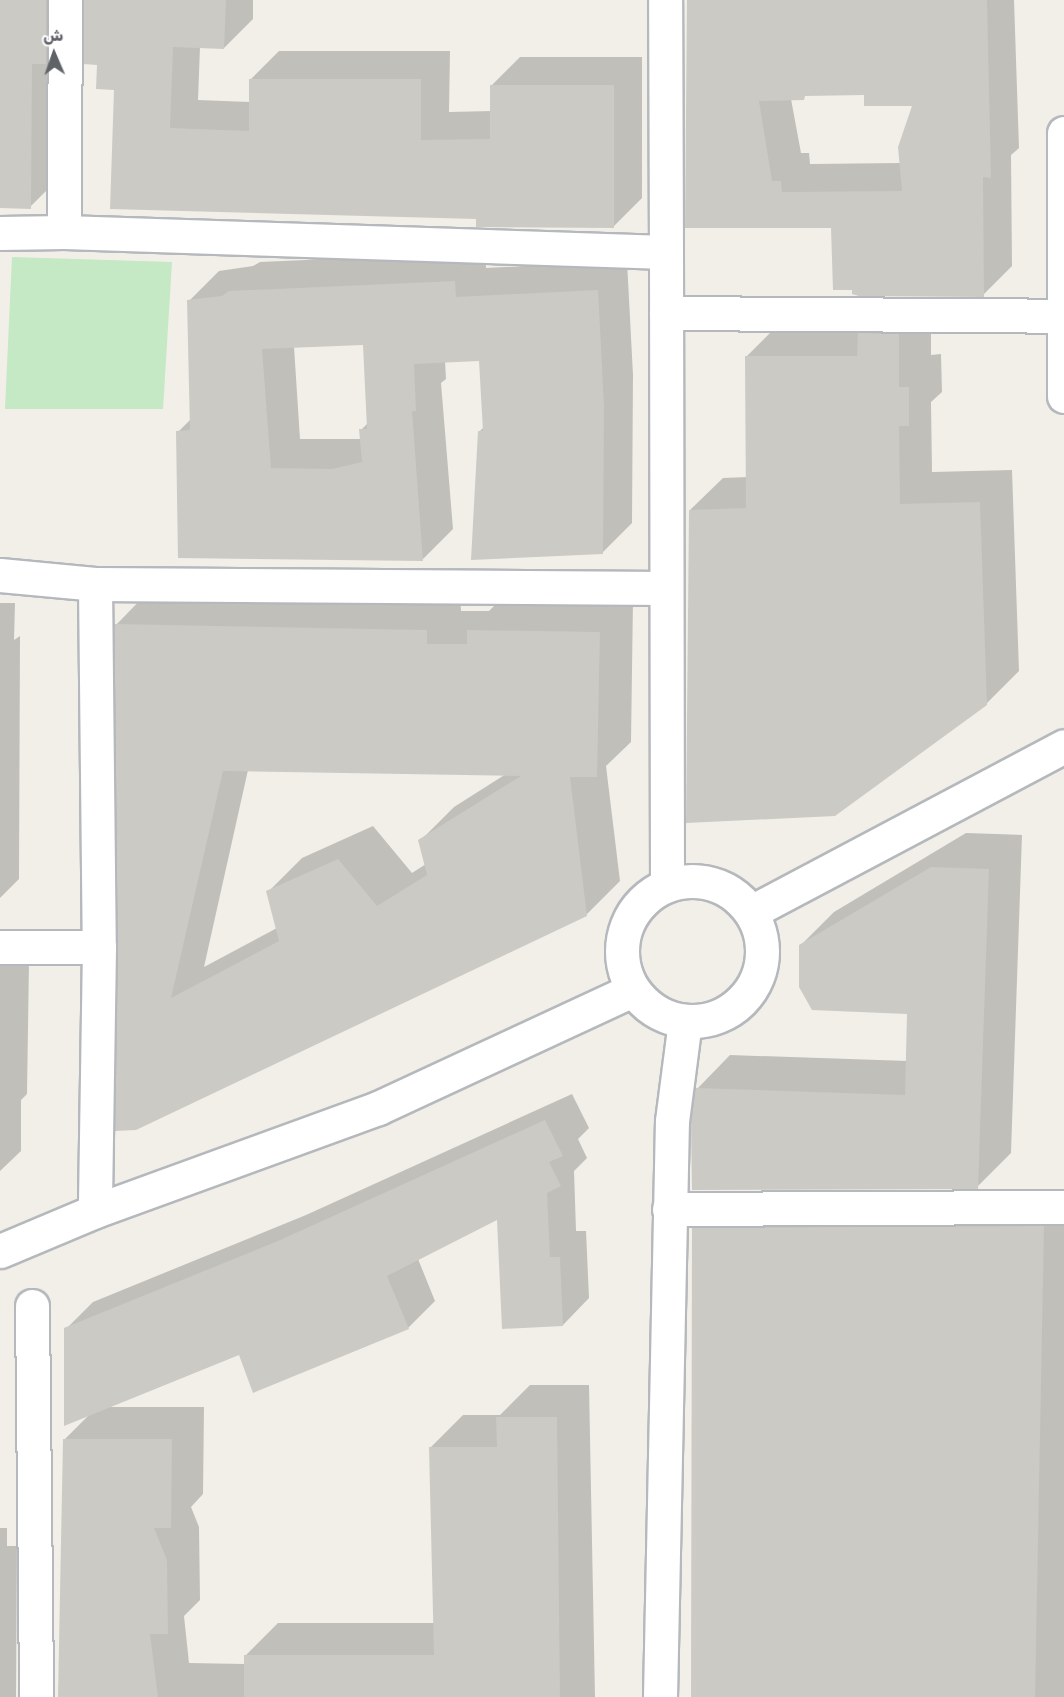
<!DOCTYPE html>
<meta charset="utf-8">
<style>
body{margin:0}
#map{position:relative;width:1064px;height:1697px;overflow:hidden;background:#f1efe8;font-family:Rubik,"Noto Naskh Arabic",sans-serif}
div>[style]{position:absolute}
.green>*{inset:0;background:#c5e8c5}
.shadow>*{inset:0;background:#0003}
.building>*{inset:0;background:#cccac5}
.roads{filter:drop-shadow(2px 0 #b5b8bc) drop-shadow(-2px 0 #b5b8bc) drop-shadow(0 2px #b5b8bc) drop-shadow(0 -2px #b5b8bc)}
.street>*{height:33px;margin:-16.5px;padding:0 16.5px;transform-origin:16.5px;border-radius:16.5px;background:#fff}
.street>.ring{margin:-16.5px;padding:0;box-sizing:content-box;background:none;border:33px solid #fff;border-radius:50%}
span{translate:-50% -50%;white-space:nowrap;text-align:center;line-height:1.15;-webkit-text-stroke:4.5px #fff;paint-order:stroke}
.north{position:absolute;left:24px;top:24px;width:60px;height:60px;-webkit-text-stroke:4px #fff;paint-order:stroke;rotate:358deg;font-size:16px;font-weight:700;line-height:24px;text-align:center;color:#5f6368}
.north::after{content:'';display:block;margin:auto;width:21px;height:27px;background:#5f6368;clip-path:polygon(50% 0,100% 100%,50% 72%,0 100%)}
</style>
<div id="map">
<div class="green">
<div style="clip-path:polygon(12px 257px,172px 262px,163px 409px,5px 409px)"></div>
</div>
<div class="shadow">
<div style="clip-path:polygon(0 0,74px 0,59px 178px,30px 207px,0 207px)"></div>
<div style="clip-path:polygon(85px 0,253px 0,253px 19px,224px 48px,200px 47px,198px 100px,250px 102px,250px 80px,279px 51px,450px 51px,449px 112px,492px 111px,491px 86px,520px 57px,642px 57px,642px 198px,613px 227px,478px 218px,111px 208px,116px 88px,99px 63px)"></div>
<div style="clip-path:polygon(evenodd,688px 0,1014px 0,1019px 148px,1011px 155px,1012px 266px,983px 295px,833px 227px,686px 227px,688px 0,808px 94px,866px 94px,914px 105px,901px 163px,810px 164px,809px 153px,801px 153px,791px 99px,808px 94px)"></div>
<div style="clip-path:polygon(evenodd,485px 252px,486px 268px,627px 261px,633px 375px,632px 523px,602px 553px,479px 432px,484px 427px,480px 360px,445px 361px,446px 379px,441px 383px,453px 529px,423px 559px,178px 432px,192px 418px,189px 301px,219px 271px,253px 266px,260px 262px,485px 252px,365px 344px,368px 423px,361px 430px,362px 439px,300px 439px,294px 347px,365px 344px)"></div>
<div style="clip-path:polygon(931px 301px,931px 355px,941px 354px,942px 392px,931px 402px,932px 472px,1012px 470px,1019px 671px,986px 704px,690px 510px,723px 478px,748px 477px,746px 357px,779px 324px)"></div>
<div style="clip-path:polygon(evenodd,149px 591px,460px 596px,461px 611px,489px 611px,503px 597px,633px 599px,631px 742px,606px 766px,620px 881px,586px 915px,136px 1128px,119px 947px,116px 625px,149px 591px,248px 770px,506px 774px,454px 807px,420px 841px,426px 864px,412px 873px,373px 826px,302px 858px,268px 892px,277px 928px,204px 967px,248px 770px)"></div>
<div style="clip-path:polygon(0 603px,15px 603px,14px 640px,20px 636px,19px 879px,0 898px)"></div>
<div style="clip-path:polygon(966px 833px,1022px 835px,1011px 1153px,977px 1187px,697px 1089px,730px 1055px,908px 1061px,909px 1012px,800px 946px,834px 912px)"></div>
<div style="clip-path:polygon(0 962px,29px 962px,27px 1094px,21px 1100px,21px 1151px,0 1171px)"></div>
<div style="clip-path:polygon(572px 1094px,589px 1128px,578px 1139px,587px 1158px,574px 1171px,576px 1231px,586px 1231px,589px 1298px,563px 1325px,499px 1218px,418px 1259px,435px 1301px,408px 1328px,239px 1353px,107px 1407px,204px 1407px,203px 1494px,191px 1507px,199px 1527px,200px 1600px,184px 1616px,189px 1663px,245px 1664px,245px 1656px,278px 1623px,435px 1623px,430px 1448px,463px 1415px,500px 1415px,530px 1385px,589px 1385px,595px 1697px,61px 1697px,65px 1439px,91px 1413px,66px 1329px,93px 1302px,306px 1215px)"></div>
<div style="clip-path:polygon(1064px 1194px,1064px 1697px,693px 1697px,693px 1228px,726px 1196px)"></div>
<div style="clip-path:polygon(0 1528px,7px 1528px,7px 1546px,17px 1546px,16px 1697px,0 1697px)"></div>
</div>
<div class="building">
<div style="clip-path:polygon(0 0,46px 0,46px 64px,32px 64px,31px 209px,0 208px)"></div>
<div style="clip-path:polygon(84px 0,226px 0,224px 49px,173px 47px,170px 128px,249px 131px,249px 79px,421px 79px,421px 140px,490px 139px,490px 85px,614px 85px,614px 228px,476px 227px,476px 219px,110px 209px,114px 90px,96px 89px,97px 65px,83px 64px)"></div>
<div style="clip-path:polygon(evenodd,687px 0,987px 0,991px 178px,983px 177px,984px 297px,859px 296px,852px 294px,852px 290px,833px 290px,831px 228px,685px 228px,687px 0,864px 95px,864px 106px,912px 106px,898px 147px,902px 191px,782px 192px,781px 181px,772px 181px,759px 101px,804px 100px,805px 96px,864px 95px)"></div>
<div style="clip-path:polygon(evenodd,455px 281px,456px 297px,598px 290px,604px 405px,603px 554px,471px 560px,478px 431px,483px 431px,479px 361px,414px 364px,416px 411px,412px 411px,423px 561px,178px 558px,176px 431px,190px 430px,187px 300px,222px 296px,229px 291px,455px 281px,363px 345px,367px 429px,359px 429px,362px 462px,332px 469px,271px 468px,262px 349px,363px 345px)"></div>
<div style="clip-path:polygon(858px 333px,899px 334px,899px 387px,909px 387px,909px 426px,899px 426px,900px 504px,980px 502px,987px 705px,835px 816px,686px 823px,689px 510px,746px 508px,745px 356px,857px 356px)"></div>
<div style="clip-path:polygon(evenodd,114px 624px,427px 630px,427px 644px,467px 644px,467px 630px,600px 632px,597px 777px,570px 777px,587px 916px,136px 1130px,115px 1131px,118px 947px,114px 624px,223px 771px,521px 776px,418px 840px,427px 875px,377px 906px,338px 859px,266px 891px,279px 941px,171px 998px,223px 771px)"></div>
<div style="clip-path:polygon(931px 867px,989px 869px,978px 1189px,692px 1190px,691px 1122px,695px 1088px,905px 1095px,907px 1014px,812px 1010px,799px 987px,799px 945px)"></div>
<div style="clip-path:polygon(545px 1120px,563px 1156px,549px 1162px,561px 1186px,547px 1193px,550px 1257px,560px 1257px,563px 1326px,502px 1329px,497px 1220px,387px 1276px,409px 1329px,253px 1393px,239px 1355px,64px 1426px,64px 1328px,278px 1241px)"></div>
<div style="clip-path:polygon(1044px 1226px,1035px 1697px,691px 1697px,692px 1228px)"></div>
<div style="clip-path:polygon(496px 1417px,557px 1417px,560px 1697px,244px 1697px,244px 1655px,434px 1655px,429px 1447px,497px 1447px)"></div>
<div style="clip-path:polygon(63px 1439px,172px 1439px,171px 1528px,154px 1528px,167px 1560px,168px 1634px,150px 1634px,158px 1697px,58px 1697px)"></div>
</div>
<div class="roads">
<div class="street">
<div style="left:1064px;top:133px;width:263px;rotate:90deg"></div>
<div style="left:64px;top:232px;width:232px;rotate:-89.8deg"></div>
<div style="left:0;top:233px;width:64px;rotate:-0.9deg"></div>
<div style="left:64px;top:232px;width:602px;rotate:1.9deg"></div>
<div style="left:666px;top:252px;width:252px;rotate:-90.2deg"></div>
<div style="left:666px;top:252px;width:632px;rotate:89.91deg"></div>
<div style="left:666px;top:313px;width:398px;rotate:0.4deg"></div>
<div style="left:0;top:575px;width:95px;rotate:5.4deg"></div>
<div style="left:95px;top:584px;width:571px;rotate:0.4deg"></div>
<div style="left:95px;top:584px;width:363px;rotate:89.4deg"></div>
<div style="left:99px;top:947px;width:264px;rotate:90.9deg"></div>
<div class="ring" style="left:622px;top:881px;width:107px;height:107px"></div>
<div style="left:751px;top:912px;width:354px;rotate:-27.9deg"></div>
<div style="left:0;top:947px;width:99px"></div>
<div style="left:669px;top:1209px;width:395px;rotate:-0.3deg"></div>
<div style="left:0;top:1251px;width:103px;rotate:-22.8deg"></div>
<div style="left:95px;top:1211px;width:301px;rotate:-20deg"></div>
<div style="left:378px;top:1108px;width:280px;rotate:-24.9deg"></div>
<div style="left:32px;top:1306px;width:391px;rotate:89.4deg"></div>
<div style="left:660px;top:1697px;width:576px;rotate:-88.81deg"></div>
<div style="left:672px;top:1121px;width:101px;rotate:-82.6deg"></div>
</div>
</div>
<div class="north">ش</div>
</div>
